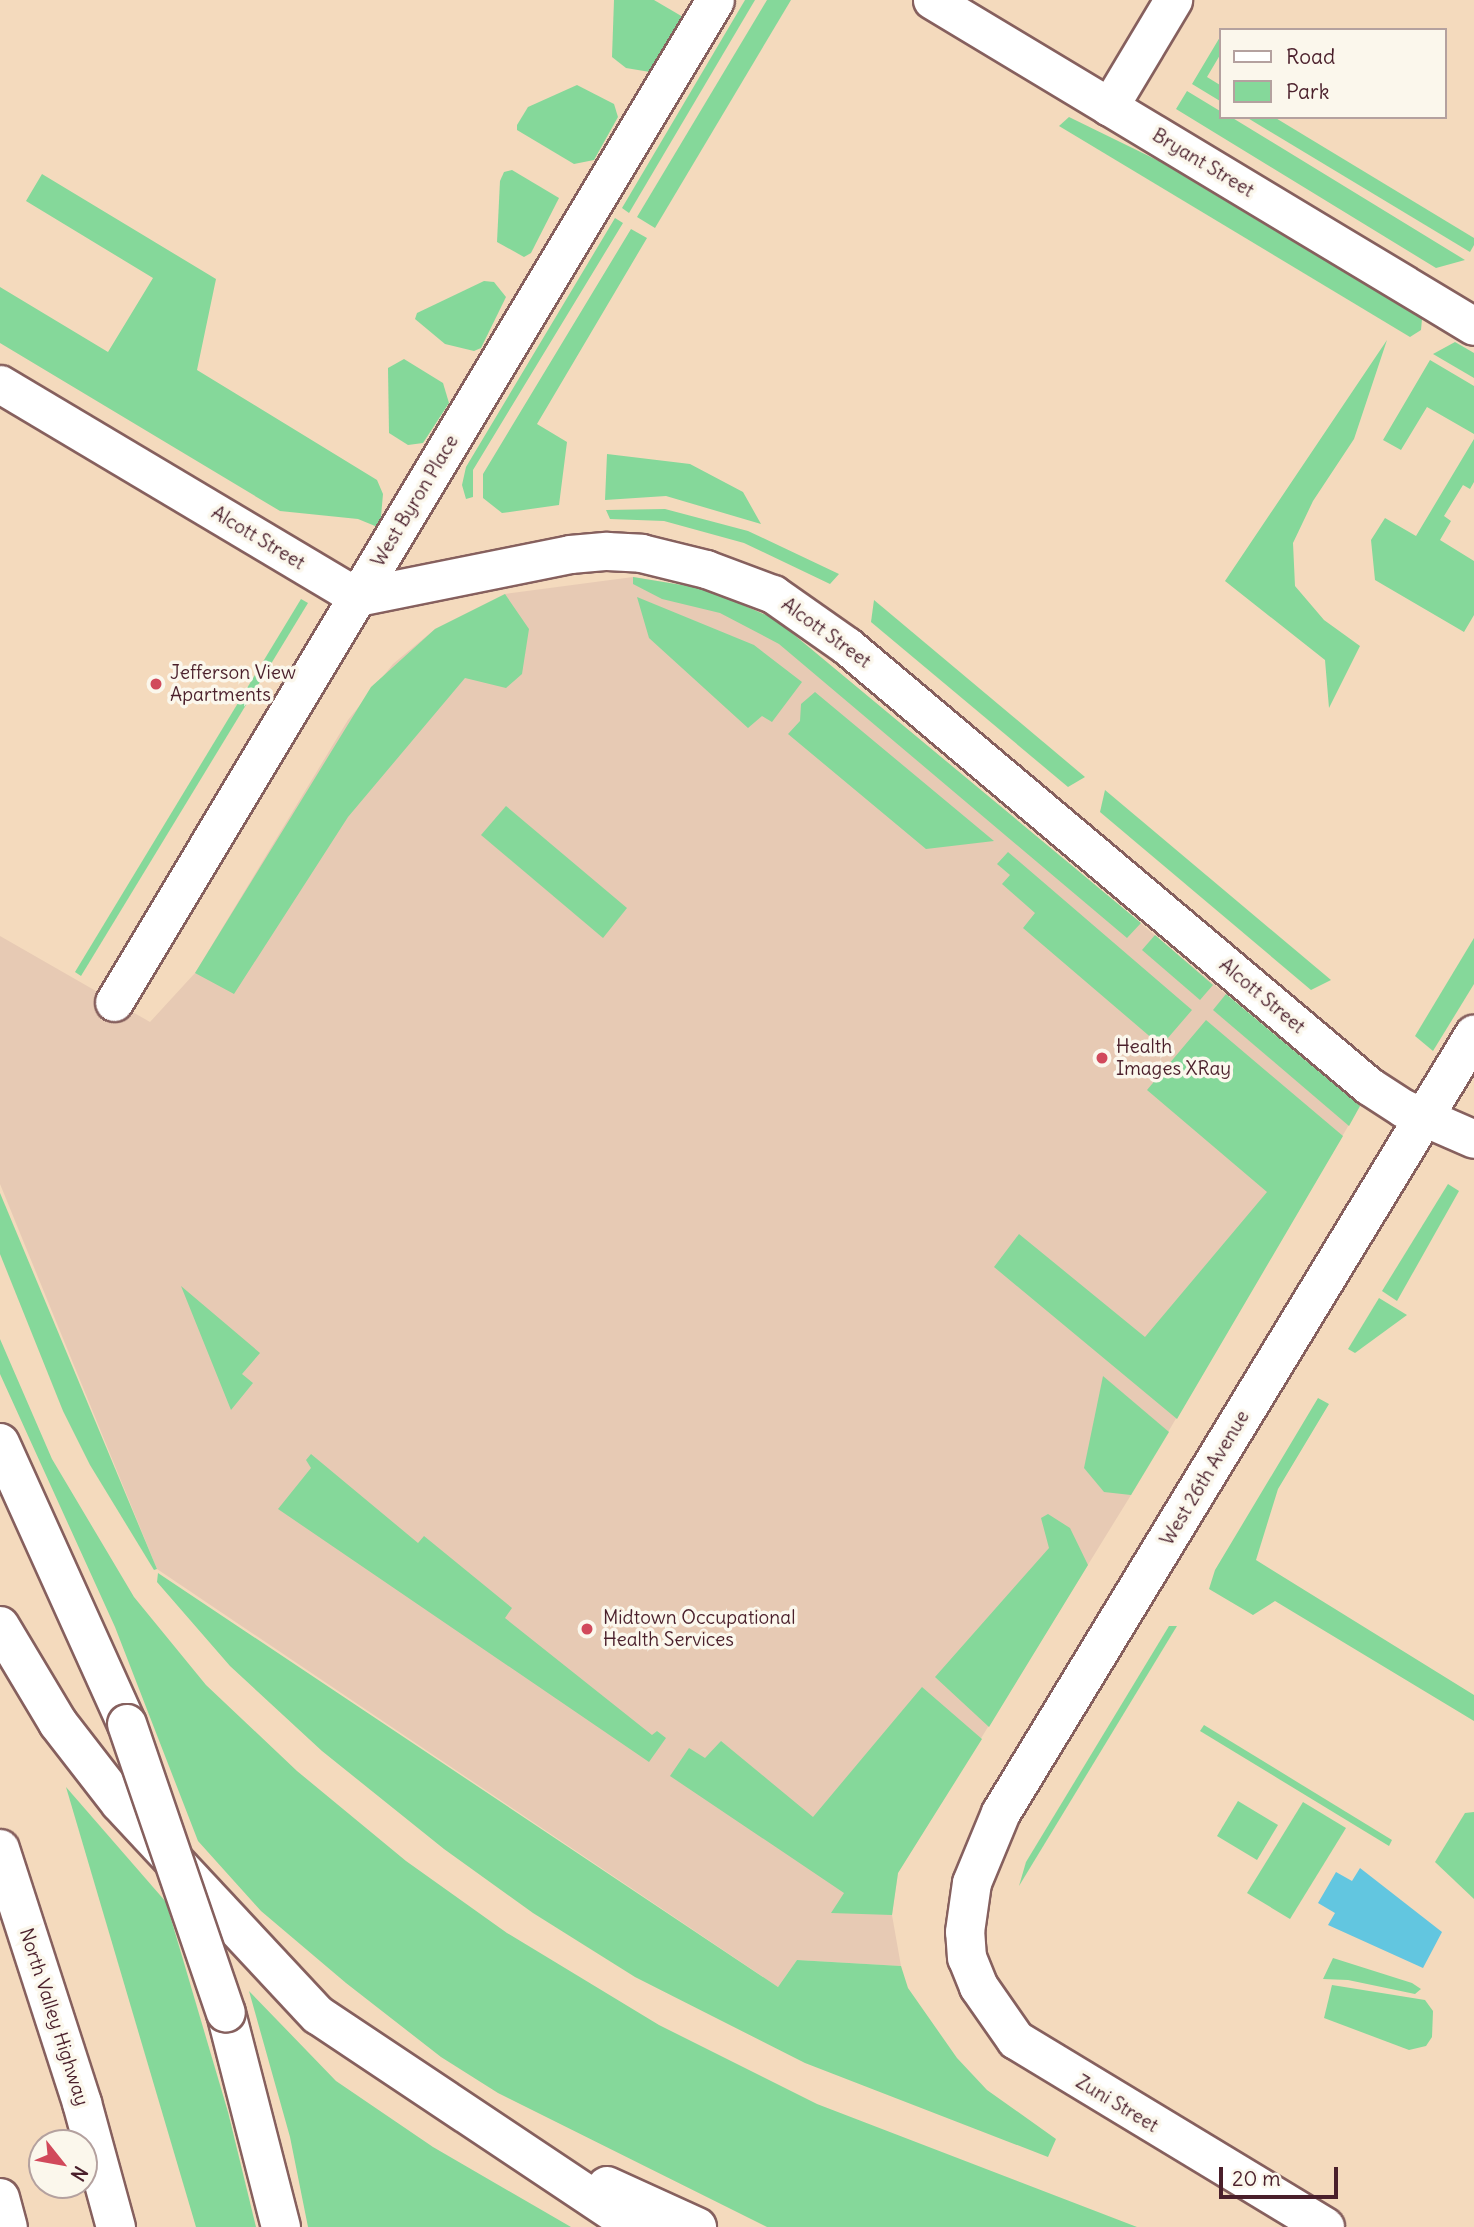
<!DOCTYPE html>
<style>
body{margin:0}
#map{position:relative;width:1474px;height:2227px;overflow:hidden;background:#f4dabd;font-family:Delius,sans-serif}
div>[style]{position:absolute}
.built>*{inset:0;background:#e7cab4}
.green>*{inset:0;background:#85d89a}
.water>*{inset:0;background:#62c6e0}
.roads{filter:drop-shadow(2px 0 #86605e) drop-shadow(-2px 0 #86605e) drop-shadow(0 2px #86605e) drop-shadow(0 -2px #86605e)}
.street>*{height:37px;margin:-18.5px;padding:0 18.5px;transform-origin:18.5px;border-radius:18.5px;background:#fff}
.secondary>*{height:38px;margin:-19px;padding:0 19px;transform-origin:19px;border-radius:19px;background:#fff}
.highway>*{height:38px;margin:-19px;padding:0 19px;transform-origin:19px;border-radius:19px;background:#fff}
.bridges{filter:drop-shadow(2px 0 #86605e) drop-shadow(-2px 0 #86605e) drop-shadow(0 2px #86605e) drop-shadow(0 -2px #86605e)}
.highway-bridge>*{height:38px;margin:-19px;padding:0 19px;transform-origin:19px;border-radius:19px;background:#fff}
.dots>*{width:19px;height:19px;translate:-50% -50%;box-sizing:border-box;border:4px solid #fbf7ec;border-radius:50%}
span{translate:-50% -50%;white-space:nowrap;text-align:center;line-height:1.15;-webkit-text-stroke:7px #fbf7ec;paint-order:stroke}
.street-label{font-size:19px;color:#4a1f2b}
.poi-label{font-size:19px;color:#4a1f2b}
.left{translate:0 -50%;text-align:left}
.legend{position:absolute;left:1219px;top:28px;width:228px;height:91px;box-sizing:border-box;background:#fbf7ec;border:2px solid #b4a19f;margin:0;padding:9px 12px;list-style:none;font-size:21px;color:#4a1f2b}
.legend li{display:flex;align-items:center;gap:14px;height:35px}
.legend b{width:35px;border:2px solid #b4a19f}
.north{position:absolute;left:28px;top:2129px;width:70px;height:70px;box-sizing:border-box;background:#fbf7ec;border:2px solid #b4a19f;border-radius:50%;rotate:121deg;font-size:19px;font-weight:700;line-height:28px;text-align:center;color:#4a1f2b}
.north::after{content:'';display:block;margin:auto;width:24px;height:32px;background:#d1495b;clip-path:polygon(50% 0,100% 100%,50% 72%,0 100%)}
.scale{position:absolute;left:1219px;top:2167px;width:119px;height:32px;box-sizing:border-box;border:4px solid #4a1f2b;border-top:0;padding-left:9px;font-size:21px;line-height:24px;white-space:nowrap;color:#4a1f2b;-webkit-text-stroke:5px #fbf7ec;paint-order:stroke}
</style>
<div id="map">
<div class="built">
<div style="clip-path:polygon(633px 577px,706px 589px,775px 619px,1360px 1106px,1131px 1495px,898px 1873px,892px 1915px,901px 1966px,797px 1960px,778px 1987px,157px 1569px,0 1184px,0 936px,150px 1022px,195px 973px,348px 720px,393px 664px,435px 629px,505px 594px)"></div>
</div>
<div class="green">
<div style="clip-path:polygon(614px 0,654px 0,683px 17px,650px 72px,626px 68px,612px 57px)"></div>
<div style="clip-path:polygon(745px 0,755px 0,629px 213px,622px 208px)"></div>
<div style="clip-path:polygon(767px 0,791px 0,655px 228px,637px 217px)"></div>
<div style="clip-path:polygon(1220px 37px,1220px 55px,1207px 77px,1220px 85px,1220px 101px,1192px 84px)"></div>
<div style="clip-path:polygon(577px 85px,614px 104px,618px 117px,594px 160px,574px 164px,517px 130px,517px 125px,528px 107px)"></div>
<div style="clip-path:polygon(1187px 91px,1220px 111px,1220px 117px,1231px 117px,1465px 260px,1436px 268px,1176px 109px)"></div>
<div style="clip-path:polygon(1069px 117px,1159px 161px,1422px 319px,1421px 330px,1410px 337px,1059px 126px)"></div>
<div style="clip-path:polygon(1246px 117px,1274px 117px,1474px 238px,1474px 245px,1470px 252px)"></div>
<div style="clip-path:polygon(512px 170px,559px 198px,531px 253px,524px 257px,497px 242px,500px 181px,504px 172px)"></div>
<div style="clip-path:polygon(42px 174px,216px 279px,197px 370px,377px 480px,383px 494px,380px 528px,358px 519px,280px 511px,0 343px,0 287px,108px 352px,153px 278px,26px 201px)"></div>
<div style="clip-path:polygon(615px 218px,623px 223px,473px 470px,473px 497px,466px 499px,462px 485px,466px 467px)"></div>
<div style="clip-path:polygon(631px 229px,647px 238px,537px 424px,567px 442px,559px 505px,502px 513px,483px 498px,483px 474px)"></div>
<div style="clip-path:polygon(484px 281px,494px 282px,506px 297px,481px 348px,474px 351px,445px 344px,415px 319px,417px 313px)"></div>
<div style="clip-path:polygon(1387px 340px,1354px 439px,1313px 501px,1293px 543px,1295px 586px,1324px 620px,1360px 646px,1329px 708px,1325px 660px,1225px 581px)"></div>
<div style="clip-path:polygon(1455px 342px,1474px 353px,1474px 378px,1433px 354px)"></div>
<div style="clip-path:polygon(404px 359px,443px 383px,449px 403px,423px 443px,408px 445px,389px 433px,388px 368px)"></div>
<div style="clip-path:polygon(1430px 360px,1474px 386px,1474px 434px,1427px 407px,1401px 450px,1383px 440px)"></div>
<div style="clip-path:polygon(1474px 439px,1474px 482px,1470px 489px,1463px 485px,1444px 516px,1451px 521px,1440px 540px,1474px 561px,1474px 615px,1464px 632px,1375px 580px,1371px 540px,1385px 518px,1416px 536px)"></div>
<div style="clip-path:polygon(607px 454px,690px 464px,743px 492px,761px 524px,666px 496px,605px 500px)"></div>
<div style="clip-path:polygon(665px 509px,748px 531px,839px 574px,830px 584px,744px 543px,664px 521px,610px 519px,606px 510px)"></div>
<div style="clip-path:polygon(633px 577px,706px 589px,775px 619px,1141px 923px,1127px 938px,779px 644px,720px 613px,662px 599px,633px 584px)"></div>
<div style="clip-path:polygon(505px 594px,529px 629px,522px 674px,506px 688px,465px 678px,348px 817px,234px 994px,195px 973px,371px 687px,435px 629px)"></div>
<div style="clip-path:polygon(637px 597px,754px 645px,802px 682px,772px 722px,762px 716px,748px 728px,649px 638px)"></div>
<div style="clip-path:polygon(301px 599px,308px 603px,81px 976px,75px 972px)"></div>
<div style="clip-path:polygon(874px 600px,1085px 777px,1068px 787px,871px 622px)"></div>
<div style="clip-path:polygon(815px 692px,994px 841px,926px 849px,788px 734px,800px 721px,801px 704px)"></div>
<div style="clip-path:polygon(1105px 790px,1331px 980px,1311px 990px,1100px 812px)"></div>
<div style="clip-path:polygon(506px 806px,627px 908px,603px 938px,481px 835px)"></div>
<div style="clip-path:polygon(1008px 852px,1192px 1010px,1161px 1046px,1023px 928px,1035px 913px,1002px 884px,1010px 875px,997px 864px)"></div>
<div style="clip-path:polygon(1155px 935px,1213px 985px,1200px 1000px,1142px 950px)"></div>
<div style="clip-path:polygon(1474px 938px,1474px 984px,1433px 1051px,1415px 1036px)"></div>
<div style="clip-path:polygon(1226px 994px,1360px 1106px,1349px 1126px,1213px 1010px)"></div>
<div style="clip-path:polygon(1206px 1020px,1343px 1136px,1177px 1419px,994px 1267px,1019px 1234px,1145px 1337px,1267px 1192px,1147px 1090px)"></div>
<div style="clip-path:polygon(1448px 1184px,1459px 1191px,1397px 1301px,1382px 1291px)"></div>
<div style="clip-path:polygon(0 1193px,157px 1569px,154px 1570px,90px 1465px,63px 1411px,0 1254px)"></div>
<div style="clip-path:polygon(181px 1286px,260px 1353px,242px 1374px,253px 1383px,231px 1410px)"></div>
<div style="clip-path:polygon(1379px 1298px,1407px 1315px,1355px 1353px,1348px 1349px)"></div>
<div style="clip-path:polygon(0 1339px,52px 1459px,134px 1597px,206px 1685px,297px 1771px,406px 1861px,507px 1933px,659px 2025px,817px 2104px,1137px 2227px,767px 2227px,498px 2093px,441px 2057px,346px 1983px,261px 1911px,198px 1841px,115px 1627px,0 1374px)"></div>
<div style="clip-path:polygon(1103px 1376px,1169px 1432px,1131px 1495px,1104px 1492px,1084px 1468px)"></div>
<div style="clip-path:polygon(1318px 1398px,1329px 1404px,1278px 1489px,1256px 1560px,1474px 1695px,1474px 1721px,1275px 1601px,1253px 1615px,1209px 1589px,1215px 1570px)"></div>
<div style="clip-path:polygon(311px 1454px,418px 1543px,424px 1536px,512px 1608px,505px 1618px,652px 1735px,657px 1731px,666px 1738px,649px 1762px,278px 1509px,311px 1468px,306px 1460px)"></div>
<div style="clip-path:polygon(1048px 1514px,1070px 1528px,1088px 1565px,989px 1727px,935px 1677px,1049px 1548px,1041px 1518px)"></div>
<div style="clip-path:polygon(158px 1573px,778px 1987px,797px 1960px,901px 1966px,908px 1988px,957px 2058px,987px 2090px,1056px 2139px,1048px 2157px,805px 2063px,635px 1977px,533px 1913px,444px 1849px,322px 1751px,230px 1666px,157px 1582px)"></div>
<div style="clip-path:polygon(1169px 1626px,1177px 1626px,1019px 1886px,1026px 1862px)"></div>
<div style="clip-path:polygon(922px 1687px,982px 1739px,898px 1873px,892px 1915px,831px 1913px,844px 1893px,670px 1776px,689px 1748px,705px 1758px,721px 1741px,813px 1817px)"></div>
<div style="clip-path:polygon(1204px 1725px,1392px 1840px,1389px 1846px,1200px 1731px)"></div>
<div style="clip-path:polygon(66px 1787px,166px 1902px,228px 2112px,256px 2227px,196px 2227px)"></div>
<div style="clip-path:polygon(1238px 1801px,1278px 1825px,1257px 1860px,1217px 1836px)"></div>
<div style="clip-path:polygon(1303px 1802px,1346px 1828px,1290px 1919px,1247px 1893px)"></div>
<div style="clip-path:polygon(1474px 1812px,1474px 1899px,1435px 1862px,1465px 1813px)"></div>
<div style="clip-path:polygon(1333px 1958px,1412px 1983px,1421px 1989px,1415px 1994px,1348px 1980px,1323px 1979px)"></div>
<div style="clip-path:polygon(1332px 1985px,1425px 2000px,1433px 2011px,1432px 2037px,1426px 2046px,1409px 2050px,1324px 2018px)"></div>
<div style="clip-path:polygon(249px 1991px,336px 2081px,433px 2147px,571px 2227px,308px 2227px,290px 2137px)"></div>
</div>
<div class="water">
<div style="clip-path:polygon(1360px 1868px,1442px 1932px,1423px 1968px,1328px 1925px,1335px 1913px,1318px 1903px,1336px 1872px,1352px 1881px)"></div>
</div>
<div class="roads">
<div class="street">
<div style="left:932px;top:0;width:632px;rotate:31.03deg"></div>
<div style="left:1109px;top:107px;width:125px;rotate:-59.1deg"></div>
<div style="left:0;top:384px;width:416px;rotate:30.8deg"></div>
<div style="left:357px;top:597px;width:217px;rotate:-11.4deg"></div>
<div style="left:570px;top:554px;width:37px;rotate:-5deg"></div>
<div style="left:607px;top:551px;width:34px;rotate:3deg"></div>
<div style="left:641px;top:553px;width:67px;rotate:13.8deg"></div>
<div style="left:706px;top:569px;width:72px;rotate:20.5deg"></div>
<div style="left:773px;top:594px;width:90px;rotate:35.1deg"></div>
<div style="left:847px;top:646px;width:683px;rotate:40.13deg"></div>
<div style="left:1369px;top:1086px;width:40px;rotate:32.9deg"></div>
<div style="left:1403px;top:1108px;width:77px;rotate:23.6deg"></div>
<div style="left:114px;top:1002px;width:1168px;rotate:-59.04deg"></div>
</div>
<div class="secondary">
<div style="left:1325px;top:2227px;width:361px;rotate:-148.8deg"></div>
<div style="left:1016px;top:2040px;width:65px;rotate:-124.9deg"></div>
<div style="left:979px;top:1987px;width:31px;rotate:-112deg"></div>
<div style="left:967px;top:1958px;width:26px;rotate:-94deg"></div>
<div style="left:965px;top:1932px;width:49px;rotate:-81.9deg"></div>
<div style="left:972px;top:1883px;width:76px;rotate:-67.5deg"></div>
<div style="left:1001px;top:1813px;width:911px;rotate:-58.7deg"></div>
</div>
<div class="highway">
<div style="left:0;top:1443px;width:308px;rotate:65.7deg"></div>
<div style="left:0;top:1626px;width:113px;rotate:59.1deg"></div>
<div style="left:58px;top:1723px;width:101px;rotate:52.2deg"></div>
<div style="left:120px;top:1803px;width:290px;rotate:47deg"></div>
<div style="left:318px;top:2015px;width:382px;rotate:33.7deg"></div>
<div style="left:0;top:1849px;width:267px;rotate:72.1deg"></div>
<div style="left:82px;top:2103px;width:129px;rotate:74.7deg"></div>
<div style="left:226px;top:2013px;width:221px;rotate:75.6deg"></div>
<div style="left:607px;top:2186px;width:99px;rotate:24.5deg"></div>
<div style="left:0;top:2198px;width:30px;rotate:75deg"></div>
</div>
</div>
<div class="bridges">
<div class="highway-bridge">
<div style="left:127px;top:1724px;width:305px;rotate:71.1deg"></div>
</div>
</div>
<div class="dots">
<div style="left:156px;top:684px;background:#d1495b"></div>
<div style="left:1102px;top:1058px;background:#d1495b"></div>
<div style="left:587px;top:1629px;background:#d1495b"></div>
</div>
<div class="street-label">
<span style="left:1203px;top:163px;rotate:31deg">Bryant Street</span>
<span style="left:415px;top:501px;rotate:-59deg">West Byron Place</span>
<span style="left:258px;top:538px;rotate:31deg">Alcott Street</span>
<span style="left:826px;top:633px;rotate:36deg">Alcott Street</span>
<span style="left:1262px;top:996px;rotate:40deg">Alcott Street</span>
<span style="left:1205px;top:1478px;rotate:-59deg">West 26th Avenue</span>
<span style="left:54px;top:2017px;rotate:72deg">North Valley Highway</span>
<span style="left:1117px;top:2104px;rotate:31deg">Zuni Street</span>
</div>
<div class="poi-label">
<span class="left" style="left:170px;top:684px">Jefferson View<br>Apartments</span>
<span class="left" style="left:1116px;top:1058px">Health<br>Images XRay</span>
<span class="left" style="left:603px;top:1629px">Midtown Occupational<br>Health Services</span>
</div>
<ul class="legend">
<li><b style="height:9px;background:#fff"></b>Road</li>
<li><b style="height:19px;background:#85d89a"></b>Park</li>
</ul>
<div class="north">N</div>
<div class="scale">20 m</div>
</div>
